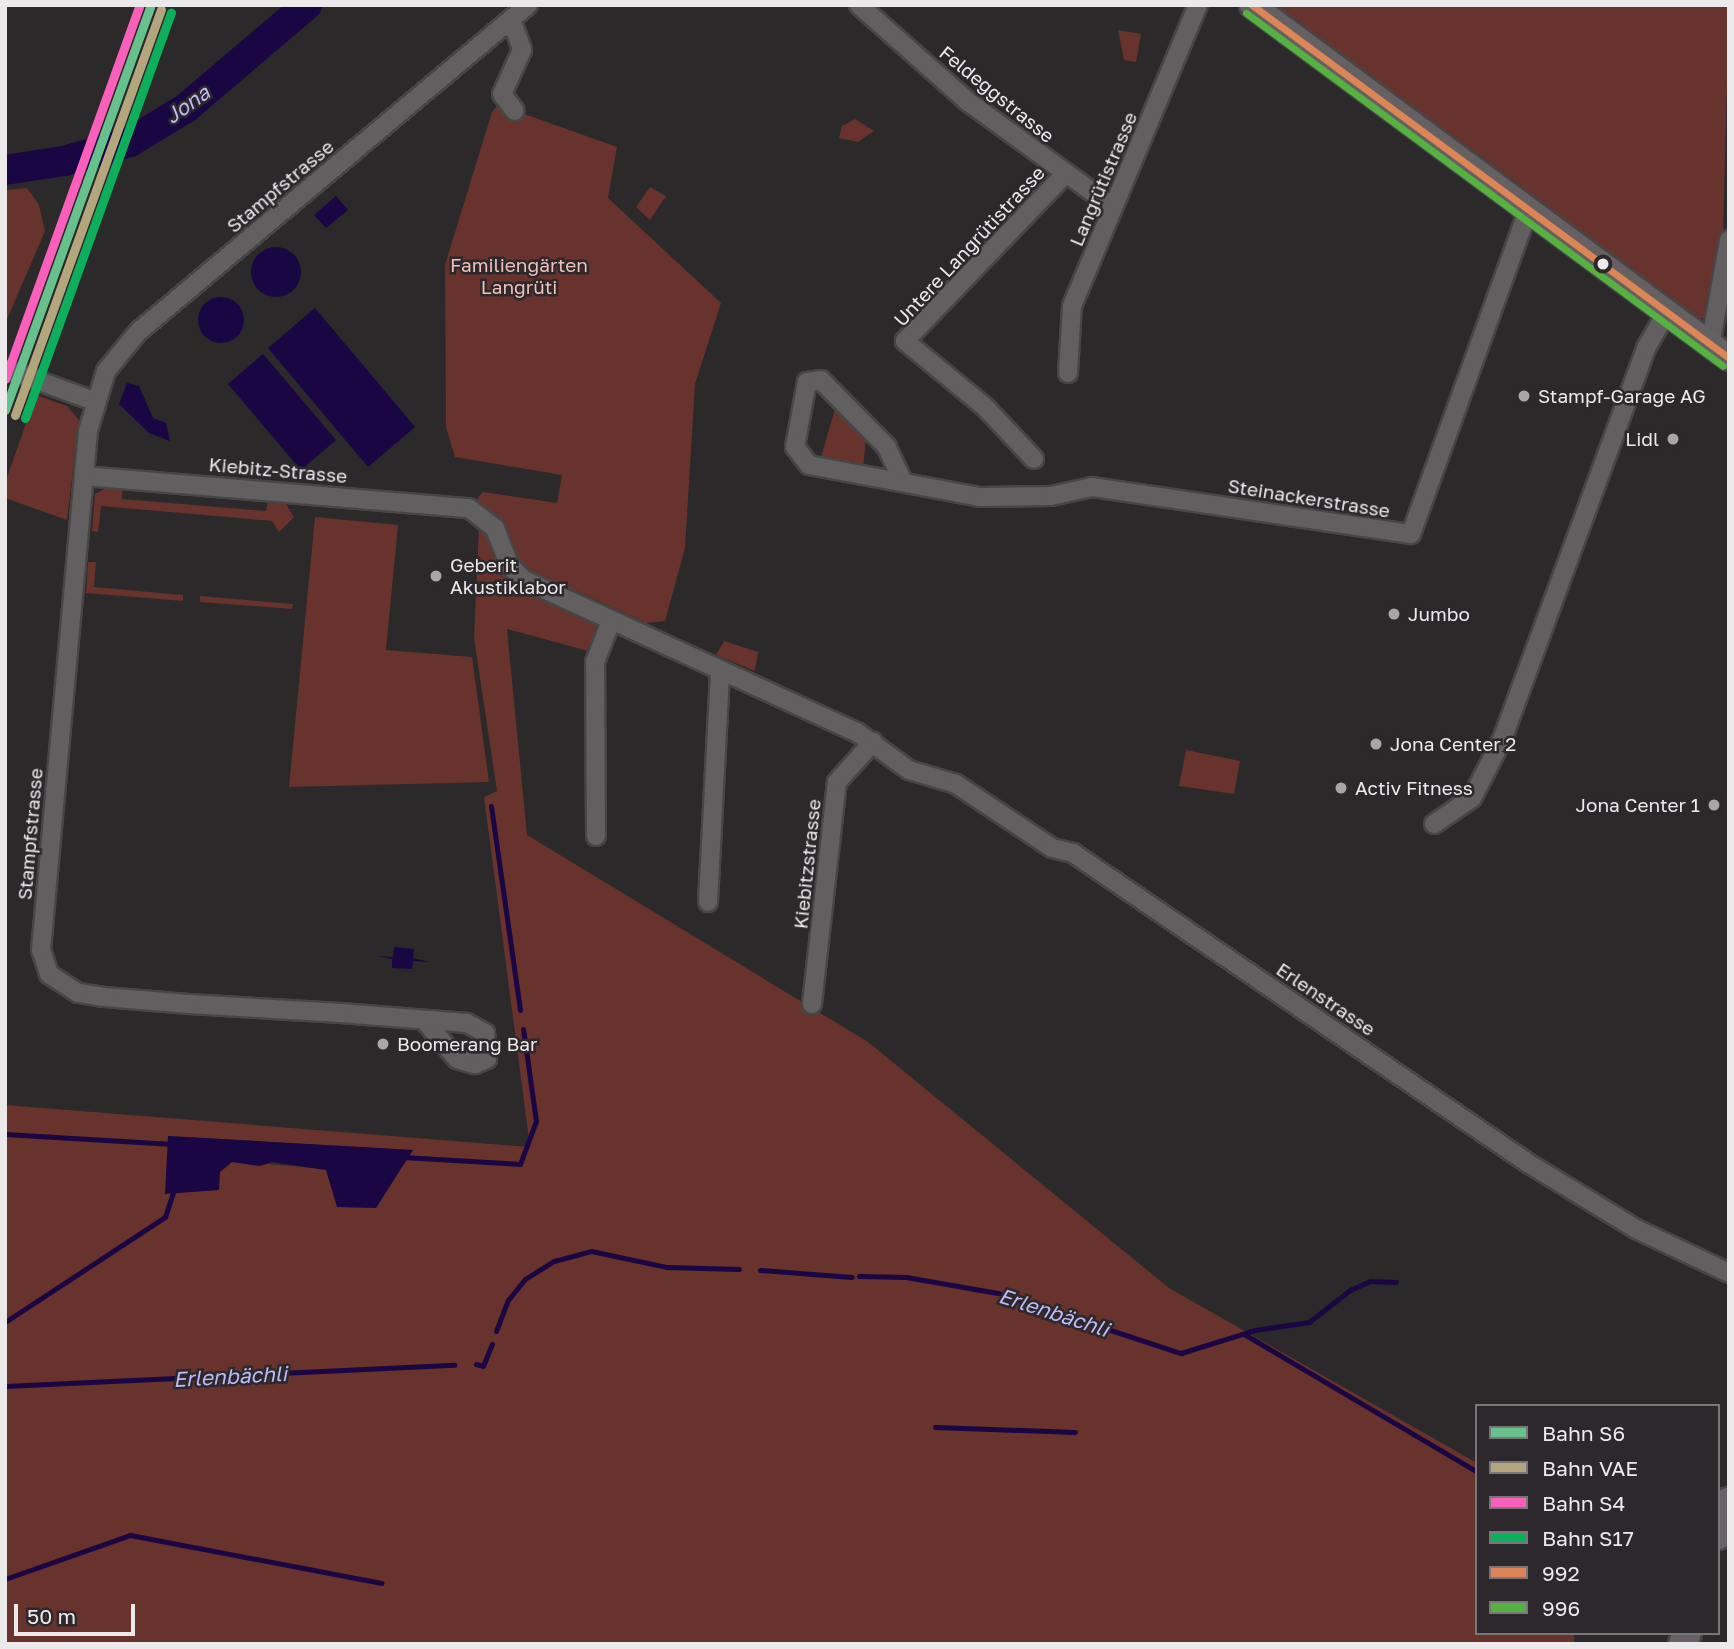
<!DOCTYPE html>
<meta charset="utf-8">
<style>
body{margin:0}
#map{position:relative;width:1734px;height:1649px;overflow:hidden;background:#2b292a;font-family:"Golos Text",sans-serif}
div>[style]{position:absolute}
.green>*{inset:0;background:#68322d}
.water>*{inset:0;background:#190642}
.round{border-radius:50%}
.stream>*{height:5px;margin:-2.5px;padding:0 2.5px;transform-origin:2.5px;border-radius:2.5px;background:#190642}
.river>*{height:30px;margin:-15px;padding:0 15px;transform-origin:15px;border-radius:15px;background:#190642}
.roads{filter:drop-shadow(2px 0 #474546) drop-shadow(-2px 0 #474546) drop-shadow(0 2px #474546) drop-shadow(0 -2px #474546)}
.street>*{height:18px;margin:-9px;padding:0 9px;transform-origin:9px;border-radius:9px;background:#615f60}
.secondary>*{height:24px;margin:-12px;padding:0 12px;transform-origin:12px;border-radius:12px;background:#656062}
.primary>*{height:28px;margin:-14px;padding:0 14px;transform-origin:14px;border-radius:14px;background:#696165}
.bus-1>*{height:7px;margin:-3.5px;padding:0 3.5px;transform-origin:3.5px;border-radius:3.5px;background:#dd8557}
.bus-2>*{height:7px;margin:-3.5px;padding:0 3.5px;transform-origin:3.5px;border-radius:3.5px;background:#55b240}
.rail-1>*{height:9px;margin:-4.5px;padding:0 4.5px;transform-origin:4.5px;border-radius:4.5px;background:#66c18c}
.rail-2>*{height:9px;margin:-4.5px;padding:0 4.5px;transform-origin:4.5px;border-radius:4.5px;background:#b3a57c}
.rail-3>*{height:9px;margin:-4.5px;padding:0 4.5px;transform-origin:4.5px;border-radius:4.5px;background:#fa60bb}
.rail-4>*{height:9px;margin:-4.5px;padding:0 4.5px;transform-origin:4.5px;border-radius:4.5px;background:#0daf5c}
.dots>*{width:19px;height:19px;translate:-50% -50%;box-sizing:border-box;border:4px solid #2c282b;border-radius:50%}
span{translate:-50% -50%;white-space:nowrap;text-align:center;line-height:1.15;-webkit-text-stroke:5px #2c282b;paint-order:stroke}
.street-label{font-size:19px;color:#ece9eb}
.park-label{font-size:19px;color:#f0c0ba}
.poi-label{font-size:19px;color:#ece9eb}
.left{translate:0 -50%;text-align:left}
.right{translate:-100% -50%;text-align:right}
.water-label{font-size:21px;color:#bdbbf7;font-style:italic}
.frame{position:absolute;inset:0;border:7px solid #ece9eb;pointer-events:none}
.legend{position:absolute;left:1475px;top:1404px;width:245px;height:231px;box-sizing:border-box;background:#2c282b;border:2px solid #797578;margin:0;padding:9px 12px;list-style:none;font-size:21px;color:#ece9eb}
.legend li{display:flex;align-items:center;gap:14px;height:35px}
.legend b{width:35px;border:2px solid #797578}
.scale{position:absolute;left:14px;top:1604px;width:121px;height:32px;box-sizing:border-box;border:4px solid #ece9eb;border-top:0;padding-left:9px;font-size:21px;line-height:24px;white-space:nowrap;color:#ece9eb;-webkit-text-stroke:5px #2c282b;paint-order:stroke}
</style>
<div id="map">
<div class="green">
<div style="clip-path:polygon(1276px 5px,1729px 5px,1723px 237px,1708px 317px,1696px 320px,1579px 236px,1551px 208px)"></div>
<div style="clip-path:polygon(1118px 30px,1141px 34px,1136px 62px,1124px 60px)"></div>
<div style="clip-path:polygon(evenodd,502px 100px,516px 111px,617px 147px,608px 198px,721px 303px,695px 384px,685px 548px,665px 621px,646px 623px,577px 591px,571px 611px,598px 622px,588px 651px,507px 629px,527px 835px,868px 1042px,1169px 1288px,1477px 1463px,1477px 1633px,1574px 1633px,1574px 1644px,5px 1644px,5px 1105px,530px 1147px,484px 797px,497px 791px,474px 638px,479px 528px,469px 508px,483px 492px,557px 503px,562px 475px,455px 457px,446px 427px,445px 265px,492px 112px,502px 100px,168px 1136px,412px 1150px,326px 1169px,233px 1161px,220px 1172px,168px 1136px)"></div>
<div style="clip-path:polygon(855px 119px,874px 131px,858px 142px,839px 138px,842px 126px)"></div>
<div style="clip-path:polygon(650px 187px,666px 196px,650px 220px,636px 207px)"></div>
<div style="clip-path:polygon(27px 188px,39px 205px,45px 231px,5px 324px,5px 190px)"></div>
<div style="clip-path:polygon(36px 395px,67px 406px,79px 420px,67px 520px,5px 498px,5px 483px)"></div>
<div style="clip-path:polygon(837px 402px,866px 437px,863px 470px,821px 457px)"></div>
<div style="clip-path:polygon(110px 486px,123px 486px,122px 499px,266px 511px,268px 500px,284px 501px,294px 517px,279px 532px,272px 521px,101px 506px,98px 532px,92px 531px,95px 494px)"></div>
<div style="clip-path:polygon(315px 517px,398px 525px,386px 650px,472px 657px,489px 782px,289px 787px)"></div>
<div style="clip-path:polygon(88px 562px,96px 562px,94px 587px,183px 595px,183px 601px,86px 593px)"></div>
<div style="clip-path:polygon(200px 596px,293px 604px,292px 609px,200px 602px)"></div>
<div style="clip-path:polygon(724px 641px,758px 652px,755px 671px,716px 655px)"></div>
<div style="clip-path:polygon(1186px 750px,1240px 761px,1234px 794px,1179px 786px)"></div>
</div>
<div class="water">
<div style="clip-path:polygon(336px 196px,348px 210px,326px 228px,314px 215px)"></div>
<div class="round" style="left:251px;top:247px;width:50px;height:50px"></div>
<div class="round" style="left:198px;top:297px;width:46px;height:46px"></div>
<div style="clip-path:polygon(315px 308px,415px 427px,368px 467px,268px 348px)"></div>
<div style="clip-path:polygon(263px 354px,336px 440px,301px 470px,228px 384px)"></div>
<div style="clip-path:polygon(127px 383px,139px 386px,153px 418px,166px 423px,170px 441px,149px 433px,119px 404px)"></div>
<div style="clip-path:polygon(394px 947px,414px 949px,413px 958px,429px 962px,413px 961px,412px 969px,392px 968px,392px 959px,378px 956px,393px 957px)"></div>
<div style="clip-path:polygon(168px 1136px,413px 1150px,376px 1208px,337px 1207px,326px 1170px,272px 1162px,260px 1166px,232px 1162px,220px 1172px,219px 1190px,165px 1194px)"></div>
</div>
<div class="stream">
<div style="left:491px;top:806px;width:206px;rotate:81.9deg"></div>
<div style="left:5px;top:1134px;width:168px;rotate:3.4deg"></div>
<div style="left:403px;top:1157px;width:117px;rotate:3.4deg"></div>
<div style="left:520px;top:1164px;width:46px;rotate:-69.6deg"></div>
<div style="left:536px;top:1121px;width:93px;rotate:-98deg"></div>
<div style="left:760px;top:1270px;width:92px;rotate:4.4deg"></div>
<div style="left:859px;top:1276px;width:47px;rotate:1.2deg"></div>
<div style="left:906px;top:1277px;width:93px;rotate:9.9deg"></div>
<div style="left:998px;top:1293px;width:193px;rotate:18.2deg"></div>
<div style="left:1181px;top:1353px;width:77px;rotate:-17.3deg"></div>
<div style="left:1255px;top:1330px;width:55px;rotate:-8.4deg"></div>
<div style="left:1309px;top:1322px;width:52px;rotate:-38deg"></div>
<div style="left:1350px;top:1290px;width:22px;rotate:-24deg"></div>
<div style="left:1370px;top:1281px;width:26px;rotate:2deg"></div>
<div style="left:5px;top:1322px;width:191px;rotate:-33.3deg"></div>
<div style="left:165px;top:1217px;width:25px;rotate:-72deg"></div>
<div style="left:496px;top:1331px;width:33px;rotate:-69deg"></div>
<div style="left:508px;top:1300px;width:27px;rotate:-51deg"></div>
<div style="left:525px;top:1279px;width:34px;rotate:-32deg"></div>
<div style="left:554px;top:1261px;width:38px;rotate:-15deg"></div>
<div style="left:591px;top:1251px;width:78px;rotate:11.9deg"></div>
<div style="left:667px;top:1267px;width:72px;rotate:1.6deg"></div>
<div style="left:1244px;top:1334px;width:271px;rotate:30.6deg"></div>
<div style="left:476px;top:1364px;width:7px;rotate:16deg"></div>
<div style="left:483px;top:1366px;width:24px;rotate:-68deg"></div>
<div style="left:5px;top:1386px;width:450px;rotate:-2.7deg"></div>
<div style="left:935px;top:1427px;width:140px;rotate:2deg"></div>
<div style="left:5px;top:1579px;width:133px;rotate:-19.4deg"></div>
<div style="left:130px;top:1535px;width:256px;rotate:10.8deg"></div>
</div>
<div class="river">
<div style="left:5px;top:170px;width:60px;rotate:-8.7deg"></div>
<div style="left:64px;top:161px;width:69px;rotate:-16.1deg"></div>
<div style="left:130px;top:142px;width:66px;rotate:-31.3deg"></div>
<div style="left:186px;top:108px;width:159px;rotate:-40.4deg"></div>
</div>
<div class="roads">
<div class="street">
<div style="left:859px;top:5px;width:144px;rotate:41.6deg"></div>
<div style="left:967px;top:101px;width:180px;rotate:36deg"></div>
<div style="left:511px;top:19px;width:33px;rotate:70deg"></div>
<div style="left:522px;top:50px;width:48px;rotate:114.4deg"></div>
<div style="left:502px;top:94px;width:21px;rotate:53deg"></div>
<div style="left:1710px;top:346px;width:108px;rotate:-79.8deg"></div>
<div style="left:5px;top:371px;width:7px;rotate:8deg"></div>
<div style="left:1068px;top:373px;width:67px;rotate:-86.6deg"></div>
<div style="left:1072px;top:306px;width:326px;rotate:-67.3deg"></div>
<div style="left:25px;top:376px;width:73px;rotate:19.9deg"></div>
<div style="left:1034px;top:459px;width:71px;rotate:-133.3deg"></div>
<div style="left:985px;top:407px;width:104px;rotate:-140.5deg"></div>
<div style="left:905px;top:341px;width:231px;rotate:-46.2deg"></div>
<div style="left:84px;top:476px;width:386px;rotate:4.8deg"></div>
<div style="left:469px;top:508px;width:33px;rotate:38deg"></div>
<div style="left:495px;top:528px;width:40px;rotate:69deg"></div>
<div style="left:509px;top:565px;width:21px;rotate:45deg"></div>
<div style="left:524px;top:580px;width:367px;rotate:24.6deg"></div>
<div style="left:858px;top:733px;width:63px;rotate:36deg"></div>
<div style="left:909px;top:770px;width:49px;rotate:16.6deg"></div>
<div style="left:956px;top:784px;width:115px;rotate:33.7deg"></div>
<div style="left:1052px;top:848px;width:22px;rotate:13deg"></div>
<div style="left:1073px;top:853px;width:551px;rotate:34.27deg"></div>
<div style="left:1528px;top:1163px;width:127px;rotate:31.4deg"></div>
<div style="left:1636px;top:1229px;width:103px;rotate:25.3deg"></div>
<div style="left:903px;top:482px;width:38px;rotate:-115deg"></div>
<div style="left:887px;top:447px;width:94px;rotate:-134.6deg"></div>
<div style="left:821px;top:380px;width:14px;rotate:172deg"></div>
<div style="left:807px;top:382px;width:66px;rotate:100.5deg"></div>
<div style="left:795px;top:447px;width:23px;rotate:52deg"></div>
<div style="left:809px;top:465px;width:174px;rotate:10.6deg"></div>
<div style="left:980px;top:497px;width:71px;rotate:-0.8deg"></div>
<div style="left:1051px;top:496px;width:42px;rotate:-12.4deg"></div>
<div style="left:1092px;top:487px;width:322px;rotate:8.4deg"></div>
<div style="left:1411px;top:534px;width:344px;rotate:-70.1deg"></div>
<div style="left:1434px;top:824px;width:46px;rotate:-34.4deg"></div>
<div style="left:1472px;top:798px;width:65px;rotate:-62.7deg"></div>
<div style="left:1502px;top:740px;width:418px;rotate:-69.8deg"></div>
<div style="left:1646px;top:348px;width:42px;rotate:-59.7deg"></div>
<div style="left:596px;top:836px;width:174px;rotate:-90.3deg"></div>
<div style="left:595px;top:662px;width:44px;rotate:-68.7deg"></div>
<div style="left:708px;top:902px;width:231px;rotate:-87deg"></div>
<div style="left:812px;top:1004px;width:223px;rotate:-83.6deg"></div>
<div style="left:837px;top:782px;width:54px;rotate:-48deg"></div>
<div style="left:424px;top:1020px;width:51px;rotate:49.8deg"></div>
<div style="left:457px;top:1059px;width:19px;rotate:16deg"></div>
<div style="left:475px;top:1064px;width:13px;rotate:-23deg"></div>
<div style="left:487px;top:1059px;width:26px;rotate:-94deg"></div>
<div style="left:485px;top:1033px;width:21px;rotate:-151deg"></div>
<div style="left:467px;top:1023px;width:127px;rotate:-175.5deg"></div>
<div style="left:340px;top:1013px;width:151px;rotate:-176.6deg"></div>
<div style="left:189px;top:1004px;width:85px;rotate:-175.3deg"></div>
<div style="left:104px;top:997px;width:26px;rotate:-171deg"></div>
<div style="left:78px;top:993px;width:35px;rotate:-147deg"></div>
<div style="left:49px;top:974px;width:25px;rotate:-108deg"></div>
<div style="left:41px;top:950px;width:521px;rotate:-84.83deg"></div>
<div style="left:88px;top:431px;width:63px;rotate:-73.3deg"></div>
<div style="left:106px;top:371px;width:50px;rotate:-50.6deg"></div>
<div style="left:138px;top:332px;width:509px;rotate:-39.98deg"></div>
</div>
<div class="secondary">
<div style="left:1252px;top:5px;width:593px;rotate:36.5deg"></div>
</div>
<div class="primary">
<div style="left:1718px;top:1535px;width:35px;rotate:-72deg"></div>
<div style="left:1683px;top:1644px;width:12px;rotate:-70deg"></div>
</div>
</div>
<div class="bus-1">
<div style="left:1252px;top:5px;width:593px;rotate:36.5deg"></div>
</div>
<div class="bus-2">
<div style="left:1246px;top:13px;width:593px;rotate:36.5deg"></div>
</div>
<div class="rail-1">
<div style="left:5px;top:410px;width:431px;rotate:-70.2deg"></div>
</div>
<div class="rail-2">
<div style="left:15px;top:415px;width:431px;rotate:-70.2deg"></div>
</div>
<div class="rail-3">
<div style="left:5px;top:379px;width:398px;rotate:-70.2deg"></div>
</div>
<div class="rail-4">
<div style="left:25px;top:418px;width:431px;rotate:-70.2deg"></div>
</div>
<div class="dots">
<div style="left:1603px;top:264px;background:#ece9eb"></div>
<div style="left:1524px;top:396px;background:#a8a6a7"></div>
<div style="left:1673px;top:439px;background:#a8a6a7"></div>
<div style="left:436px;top:576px;background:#a8a6a7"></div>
<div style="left:1394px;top:614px;background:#a8a6a7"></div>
<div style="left:1376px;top:744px;background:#a8a6a7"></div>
<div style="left:1341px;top:788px;background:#a8a6a7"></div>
<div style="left:1714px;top:805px;background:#a8a6a7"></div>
<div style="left:383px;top:1044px;background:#a8a6a7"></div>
</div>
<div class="street-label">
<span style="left:997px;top:94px;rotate:39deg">Feldeggstrasse</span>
<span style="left:1103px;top:179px;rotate:-67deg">Langrütistrasse</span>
<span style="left:280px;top:186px;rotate:-40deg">Stampfstrasse</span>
<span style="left:969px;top:246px;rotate:-47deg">Untere Langrütistrasse</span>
<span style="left:278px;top:470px;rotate:5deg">Kiebitz-Strasse</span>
<span style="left:1309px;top:498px;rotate:9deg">Steinackerstrasse</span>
<span style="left:30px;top:834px;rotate:-85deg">Stampfstrasse</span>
<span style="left:807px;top:864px;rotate:-84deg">Kiebitzstrasse</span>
<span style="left:1326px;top:999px;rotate:34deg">Erlenstrasse</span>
</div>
<div class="park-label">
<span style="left:519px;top:276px">Familiengärten<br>Langrüti</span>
</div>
<div class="poi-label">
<span class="left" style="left:1538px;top:396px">Stampf-Garage AG</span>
<span class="right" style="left:1659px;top:439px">Lidl</span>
<span class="left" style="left:450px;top:576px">Geberit<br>Akustiklabor</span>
<span class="left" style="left:1408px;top:614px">Jumbo</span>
<span class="left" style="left:1390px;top:744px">Jona Center 2</span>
<span class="left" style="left:1355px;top:788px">Activ Fitness</span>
<span class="right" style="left:1700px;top:805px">Jona Center 1</span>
<span class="left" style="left:397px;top:1044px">Boomerang Bar</span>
</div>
<div class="water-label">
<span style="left:187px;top:104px;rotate:-36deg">Jona</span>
<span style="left:1054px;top:1312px;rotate:18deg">Erlenbächli</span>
<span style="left:230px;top:1376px;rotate:-3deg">Erlenbächli</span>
</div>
<div class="frame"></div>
<ul class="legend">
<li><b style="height:9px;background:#66c18c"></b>Bahn S6</li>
<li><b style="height:9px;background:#b3a57c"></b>Bahn VAE</li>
<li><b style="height:9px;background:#fa60bb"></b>Bahn S4</li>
<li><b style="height:9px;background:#0daf5c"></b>Bahn S17</li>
<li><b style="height:9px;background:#dd8557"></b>992</li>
<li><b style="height:9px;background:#55b240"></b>996</li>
</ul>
<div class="scale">50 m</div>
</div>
